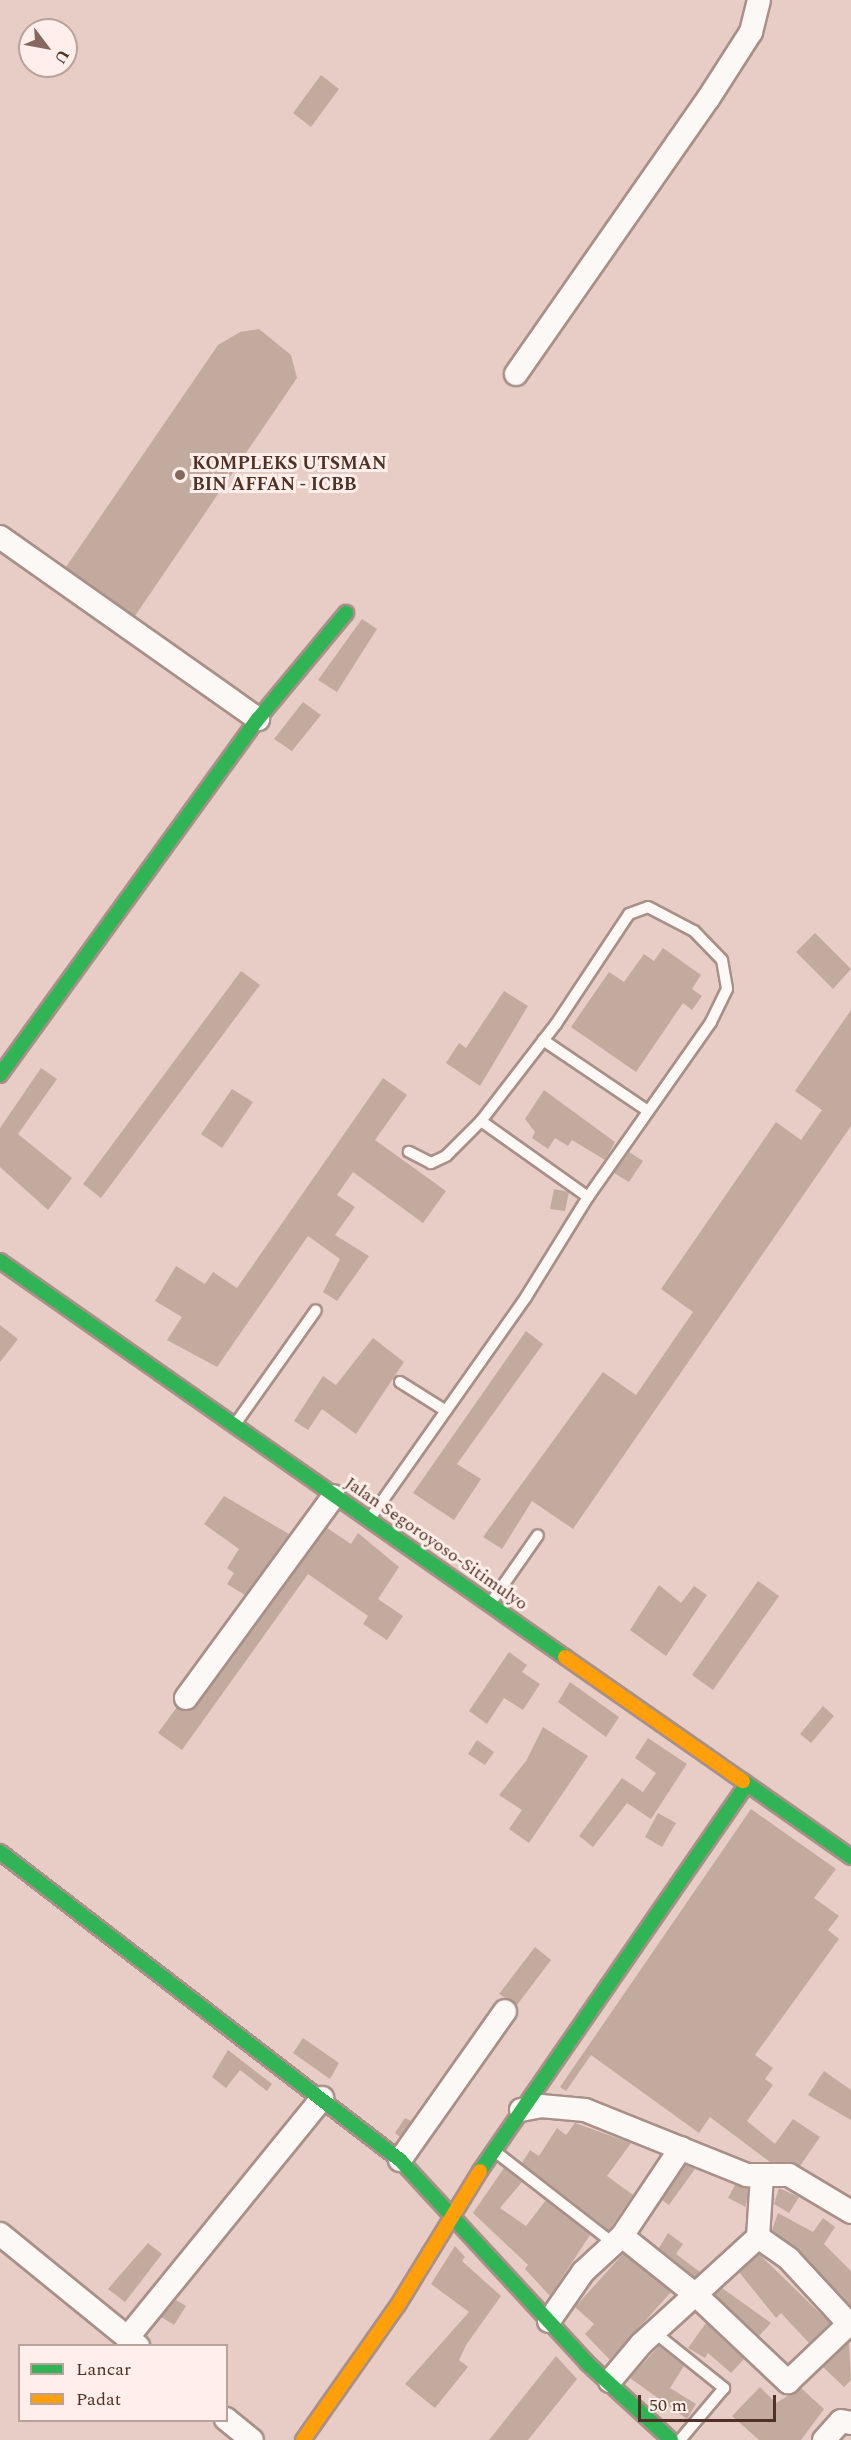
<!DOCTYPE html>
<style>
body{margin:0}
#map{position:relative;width:851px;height:2440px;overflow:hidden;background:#e7cdc5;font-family:Spectral,serif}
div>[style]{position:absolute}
.building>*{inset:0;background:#c2ab9e}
.roads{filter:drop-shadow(2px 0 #a89088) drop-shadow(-2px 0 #a89088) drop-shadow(0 2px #a89088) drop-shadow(0 -2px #a89088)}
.lane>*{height:10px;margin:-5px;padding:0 5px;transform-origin:5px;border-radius:5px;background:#fbf8f6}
.street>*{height:22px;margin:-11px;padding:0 11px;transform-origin:11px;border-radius:11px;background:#fbf8f6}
.fast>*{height:14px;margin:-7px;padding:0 7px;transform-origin:7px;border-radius:7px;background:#30b455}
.slow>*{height:14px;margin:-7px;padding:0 7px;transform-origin:7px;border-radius:7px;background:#ff9f0a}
.dots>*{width:16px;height:16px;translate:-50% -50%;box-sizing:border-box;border:3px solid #ffeee9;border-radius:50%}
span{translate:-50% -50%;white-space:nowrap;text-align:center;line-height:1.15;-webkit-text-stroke:6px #ffeee9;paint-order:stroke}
.poi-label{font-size:18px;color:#503128;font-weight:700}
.left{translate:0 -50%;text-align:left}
.street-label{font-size:18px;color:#503128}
.legend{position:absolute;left:18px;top:2344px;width:210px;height:78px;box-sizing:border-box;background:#ffeee9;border:2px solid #b9a29c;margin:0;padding:8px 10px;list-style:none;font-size:18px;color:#503128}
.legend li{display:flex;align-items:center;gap:12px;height:30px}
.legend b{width:30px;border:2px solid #b9a29c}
.north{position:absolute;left:18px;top:18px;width:60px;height:60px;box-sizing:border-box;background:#ffeee9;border:2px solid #b9a29c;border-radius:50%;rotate:122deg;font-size:16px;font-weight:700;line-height:24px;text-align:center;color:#503128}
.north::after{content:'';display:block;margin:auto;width:21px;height:27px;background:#85685f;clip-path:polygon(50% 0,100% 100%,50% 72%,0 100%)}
.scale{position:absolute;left:638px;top:2395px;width:138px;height:27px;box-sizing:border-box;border:3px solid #503128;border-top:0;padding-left:8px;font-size:18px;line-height:21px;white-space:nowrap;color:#503128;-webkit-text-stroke:4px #ffeee9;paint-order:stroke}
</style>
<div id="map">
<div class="building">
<div style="clip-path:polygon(321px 75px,339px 89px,311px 127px,293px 113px)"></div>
<div style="clip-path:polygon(259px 329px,291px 355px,297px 378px,135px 616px,66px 567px,218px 345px,240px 332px)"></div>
<div style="clip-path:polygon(362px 619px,377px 629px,337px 692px,318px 680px)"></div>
<div style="clip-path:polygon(303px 702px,321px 715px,292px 751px,274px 739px)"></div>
<div style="clip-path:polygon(815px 933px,851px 969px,833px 989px,796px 952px)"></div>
<div style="clip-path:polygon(663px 948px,701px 975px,692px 989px,702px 996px,692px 1010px,683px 1003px,636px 1072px,571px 1027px,609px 972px,624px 982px,644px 954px,654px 961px)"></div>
<div style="clip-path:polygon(241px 971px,260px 985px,101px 1198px,83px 1184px)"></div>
<div style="clip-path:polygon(504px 991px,528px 1006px,480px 1086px,446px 1063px,459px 1043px,466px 1048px)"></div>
<div style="clip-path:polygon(851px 1010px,851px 1126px,573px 1529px,532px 1501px,502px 1549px,483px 1537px,603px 1372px,636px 1395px,693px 1312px,661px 1289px,776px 1122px,801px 1140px,822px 1110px,795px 1091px)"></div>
<div style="clip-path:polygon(41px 1068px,57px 1079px,18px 1134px,72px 1178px,48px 1210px,0 1167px,0 1128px)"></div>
<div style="clip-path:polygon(383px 1078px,407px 1095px,375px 1140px,446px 1191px,423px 1223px,353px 1172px,337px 1195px,355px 1207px,335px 1235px,369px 1256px,337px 1301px,323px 1292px,340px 1259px,308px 1236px,217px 1367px,167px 1340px,182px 1317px,155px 1301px,176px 1266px,205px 1284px,213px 1272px,237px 1288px)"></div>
<div style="clip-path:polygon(232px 1089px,253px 1102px,222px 1148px,201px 1134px)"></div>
<div style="clip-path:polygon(544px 1090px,615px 1142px,605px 1160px,572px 1140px,568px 1146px,555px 1138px,548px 1149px,532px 1138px,535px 1132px,525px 1119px)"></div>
<div style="clip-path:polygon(629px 1152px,643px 1161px,629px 1182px,614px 1173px)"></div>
<div style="clip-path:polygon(554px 1189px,569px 1192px,565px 1211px,550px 1209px)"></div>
<div style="clip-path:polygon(0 1325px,18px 1339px,0 1362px)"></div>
<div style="clip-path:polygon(526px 1331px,543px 1344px,457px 1464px,481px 1479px,454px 1520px,413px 1493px)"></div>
<div style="clip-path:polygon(373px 1338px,404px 1362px,356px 1434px,322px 1409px,308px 1430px,294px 1421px,323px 1376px,336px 1385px)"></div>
<div style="clip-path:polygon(224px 1496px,289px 1534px,245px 1595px,227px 1584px,234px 1573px,227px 1568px,239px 1549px,204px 1524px)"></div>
<div style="clip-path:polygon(327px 1528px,351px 1544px,358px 1533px,399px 1567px,378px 1599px,403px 1616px,387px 1640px,363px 1624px,368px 1616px,308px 1574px,182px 1750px,158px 1733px,177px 1707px,185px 1711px,197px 1706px)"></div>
<div style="clip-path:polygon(758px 1581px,779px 1596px,713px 1690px,692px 1675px)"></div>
<div style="clip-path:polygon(659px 1585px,681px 1603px,694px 1586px,707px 1595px,666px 1656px,630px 1630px)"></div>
<div style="clip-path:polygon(509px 1652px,527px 1665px,522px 1672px,540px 1684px,523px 1710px,504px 1698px,487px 1724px,469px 1711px)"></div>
<div style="clip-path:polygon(570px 1682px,619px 1717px,606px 1737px,558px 1702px)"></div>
<div style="clip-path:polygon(823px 1706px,834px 1716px,811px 1743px,800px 1734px)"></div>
<div style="clip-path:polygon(543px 1727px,588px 1756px,529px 1843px,509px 1829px,522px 1810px,499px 1795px,526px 1761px)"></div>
<div style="clip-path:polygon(648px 1738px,687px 1764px,651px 1819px,627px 1803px,593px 1847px,579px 1836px,622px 1778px,643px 1792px,656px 1773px,635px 1758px)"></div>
<div style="clip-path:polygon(477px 1740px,494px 1752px,485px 1765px,468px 1754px)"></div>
<div style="clip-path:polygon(751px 1809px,836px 1869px,814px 1898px,839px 1916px,828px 1930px,839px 1939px,755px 2055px,773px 2068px,765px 2079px,773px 2085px,747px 2121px,775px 2144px,793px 2119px,820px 2137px,800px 2166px,770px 2162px,710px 2117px,699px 2133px,591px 2055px,566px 2091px,560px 2087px)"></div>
<div style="clip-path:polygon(658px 1813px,676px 1823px,662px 1847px,645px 1837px)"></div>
<div style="clip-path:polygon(535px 1947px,551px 1960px,517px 2005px,499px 1994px)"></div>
<div style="clip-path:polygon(303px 2038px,339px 2063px,330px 2079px,293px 2053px)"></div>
<div style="clip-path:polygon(228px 2050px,272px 2084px,267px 2091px,240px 2070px,226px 2088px,212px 2077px)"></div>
<div style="clip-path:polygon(824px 2071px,851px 2090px,851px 2120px,808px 2095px)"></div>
<div style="clip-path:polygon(405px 2118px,411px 2121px,400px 2137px,395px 2133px)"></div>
<div style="clip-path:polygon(575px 2123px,631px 2143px,607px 2176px,633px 2195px,609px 2230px,522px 2163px,530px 2150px,539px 2156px,557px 2128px,566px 2135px)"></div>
<div style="clip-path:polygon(686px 2165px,695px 2169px,669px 2205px,662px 2200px)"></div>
<div style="clip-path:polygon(504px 2168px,522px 2182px,500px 2208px,526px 2226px,546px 2200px,590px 2235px,550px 2296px,525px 2269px,528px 2265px,473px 2213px)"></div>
<div style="clip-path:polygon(735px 2185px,748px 2188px,746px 2207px,728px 2198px)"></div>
<div style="clip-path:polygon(779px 2188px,799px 2197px,789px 2213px,774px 2204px)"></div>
<div style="clip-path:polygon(778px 2213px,813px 2232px,823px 2218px,835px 2227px,824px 2244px,851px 2271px,851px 2306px,799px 2250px,772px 2230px)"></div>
<div style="clip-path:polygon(668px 2233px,683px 2244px,676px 2254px,700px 2272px,695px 2277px,659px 2248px)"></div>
<div style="clip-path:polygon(148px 2243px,162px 2254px,125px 2302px,108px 2289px)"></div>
<div style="clip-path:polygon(455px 2246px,465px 2257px,462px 2261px,501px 2296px,466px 2345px,459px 2360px,468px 2367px,435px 2408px,405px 2384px,469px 2312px,431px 2284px)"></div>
<div style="clip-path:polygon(623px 2254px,671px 2292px,610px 2360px,585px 2334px,594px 2324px,575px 2307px)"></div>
<div style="clip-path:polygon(759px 2254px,830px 2323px,809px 2343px,781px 2313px,776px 2318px,739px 2272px)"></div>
<div style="clip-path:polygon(722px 2288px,771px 2323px,759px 2336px,715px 2295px)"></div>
<div style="clip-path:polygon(176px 2300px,186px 2306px,174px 2325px,161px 2317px)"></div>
<div style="clip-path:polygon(706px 2323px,744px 2359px,731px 2373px,708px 2353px,705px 2358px,688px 2348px)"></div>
<div style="clip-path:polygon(849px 2342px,851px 2380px,844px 2387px,823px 2367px)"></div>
<div style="clip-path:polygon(659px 2346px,684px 2366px,670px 2388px,696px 2404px,687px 2419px,630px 2378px)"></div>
<div style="clip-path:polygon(556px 2356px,577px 2379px,528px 2440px,489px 2440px)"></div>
<div style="clip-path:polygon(760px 2387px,776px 2403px,801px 2388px,824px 2409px,801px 2440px,759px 2440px,732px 2416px)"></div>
</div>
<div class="roads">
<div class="lane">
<div style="left:543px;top:1040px;width:123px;rotate:34.1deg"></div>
<div style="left:481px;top:1121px;width:123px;rotate:-52.3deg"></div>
<div style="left:556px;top:1024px;width:132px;rotate:-56.4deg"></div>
<div style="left:629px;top:914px;width:20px;rotate:-20deg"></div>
<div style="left:648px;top:907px;width:52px;rotate:27.6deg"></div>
<div style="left:694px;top:931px;width:40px;rotate:46deg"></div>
<div style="left:722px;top:960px;width:29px;rotate:80deg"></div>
<div style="left:727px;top:989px;width:37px;rotate:116deg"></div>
<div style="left:711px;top:1022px;width:214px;rotate:125.1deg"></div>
<div style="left:400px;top:1382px;width:54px;rotate:32.2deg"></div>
<div style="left:236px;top:1423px;width:138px;rotate:-54.7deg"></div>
<div style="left:371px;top:1517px;width:269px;rotate:-54.8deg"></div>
<div style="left:526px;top:1297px;width:118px;rotate:-58.2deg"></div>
<div style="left:588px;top:1197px;width:131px;rotate:-144.6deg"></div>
<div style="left:481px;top:1121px;width:49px;rotate:135deg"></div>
<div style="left:446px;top:1156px;width:17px;rotate:155deg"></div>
<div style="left:431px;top:1163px;width:25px;rotate:-153deg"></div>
<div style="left:492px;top:1601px;width:80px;rotate:-55.1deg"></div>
<div style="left:497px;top:2153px;width:147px;rotate:37.8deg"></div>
<div style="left:654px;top:2332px;width:90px;rotate:38.7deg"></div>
<div style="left:724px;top:2388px;width:68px;rotate:130.2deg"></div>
</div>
<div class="street">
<div style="left:516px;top:374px;width:335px;rotate:-55.1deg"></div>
<div style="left:708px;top:99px;width:80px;rotate:-57.3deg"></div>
<div style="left:751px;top:32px;width:33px;rotate:-76deg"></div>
<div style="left:0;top:537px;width:316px;rotate:35.2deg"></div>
<div style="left:186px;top:1698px;width:250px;rotate:-53.8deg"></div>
<div style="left:521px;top:2110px;width:20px;rotate:-11deg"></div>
<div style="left:541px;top:2106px;width:44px;rotate:5.2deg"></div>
<div style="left:585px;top:2110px;width:175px;rotate:21.9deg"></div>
<div style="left:747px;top:2175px;width:42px"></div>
<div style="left:789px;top:2175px;width:72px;rotate:30.8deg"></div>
<div style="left:400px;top:2160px;width:182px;rotate:-54.8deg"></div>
<div style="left:0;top:2234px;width:178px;rotate:39.1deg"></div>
<div style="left:622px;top:2236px;width:95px;rotate:38.6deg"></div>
<div style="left:696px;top:2295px;width:127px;rotate:43.4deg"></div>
<div style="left:788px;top:2382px;width:84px;rotate:-43.6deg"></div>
<div style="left:758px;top:2237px;width:38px;rotate:35deg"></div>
<div style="left:789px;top:2259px;width:91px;rotate:47.2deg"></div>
<div style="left:549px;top:2321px;width:60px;rotate:-55.2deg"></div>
<div style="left:583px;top:2272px;width:53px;rotate:-42.7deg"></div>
<div style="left:622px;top:2236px;width:106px;rotate:-56.2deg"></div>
<div style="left:128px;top:2337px;width:308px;rotate:-50.9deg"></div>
<div style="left:610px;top:2381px;width:48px;rotate:-50deg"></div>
<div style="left:641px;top:2344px;width:159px;rotate:-42.4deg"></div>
<div style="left:758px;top:2237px;width:62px;rotate:-86.3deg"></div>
<div style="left:226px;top:2419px;width:33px;rotate:39deg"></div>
<div style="left:824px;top:2440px;width:25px;rotate:-48deg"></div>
<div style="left:841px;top:2421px;width:10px;rotate:11deg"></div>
</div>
<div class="fast">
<div style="left:0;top:1075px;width:440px;rotate:-54.1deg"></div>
<div style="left:258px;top:719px;width:138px;rotate:-50.3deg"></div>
<div style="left:0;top:1261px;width:690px;rotate:35.03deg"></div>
<div style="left:743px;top:1781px;width:132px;rotate:35.1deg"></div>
<div style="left:0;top:1852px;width:505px;rotate:37.6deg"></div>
<div style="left:400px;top:2160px;width:276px;rotate:47.3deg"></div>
<div style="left:587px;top:2363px;width:114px;rotate:42.5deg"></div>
<div style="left:480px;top:2171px;width:470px;rotate:-55.4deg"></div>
</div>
<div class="slow">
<div style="left:565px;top:1657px;width:217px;rotate:34.9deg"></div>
<div style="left:303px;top:2440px;width:165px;rotate:-54.9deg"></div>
<div style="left:398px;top:2305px;width:157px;rotate:-58.5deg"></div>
</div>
</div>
<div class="dots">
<div style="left:180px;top:475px;background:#85685f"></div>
</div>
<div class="poi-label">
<span class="left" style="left:192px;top:475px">KOMPLEKS UTSMAN<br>BIN AFFAN - ICBB</span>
</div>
<div class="street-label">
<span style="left:436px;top:1544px;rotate:35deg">Jalan Segoroyoso-Sitimulyo</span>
</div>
<ul class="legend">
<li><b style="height:8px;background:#30b455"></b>Lancar</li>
<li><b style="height:8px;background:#ff9f0a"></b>Padat</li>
</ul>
<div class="north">U</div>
<div class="scale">50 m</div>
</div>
